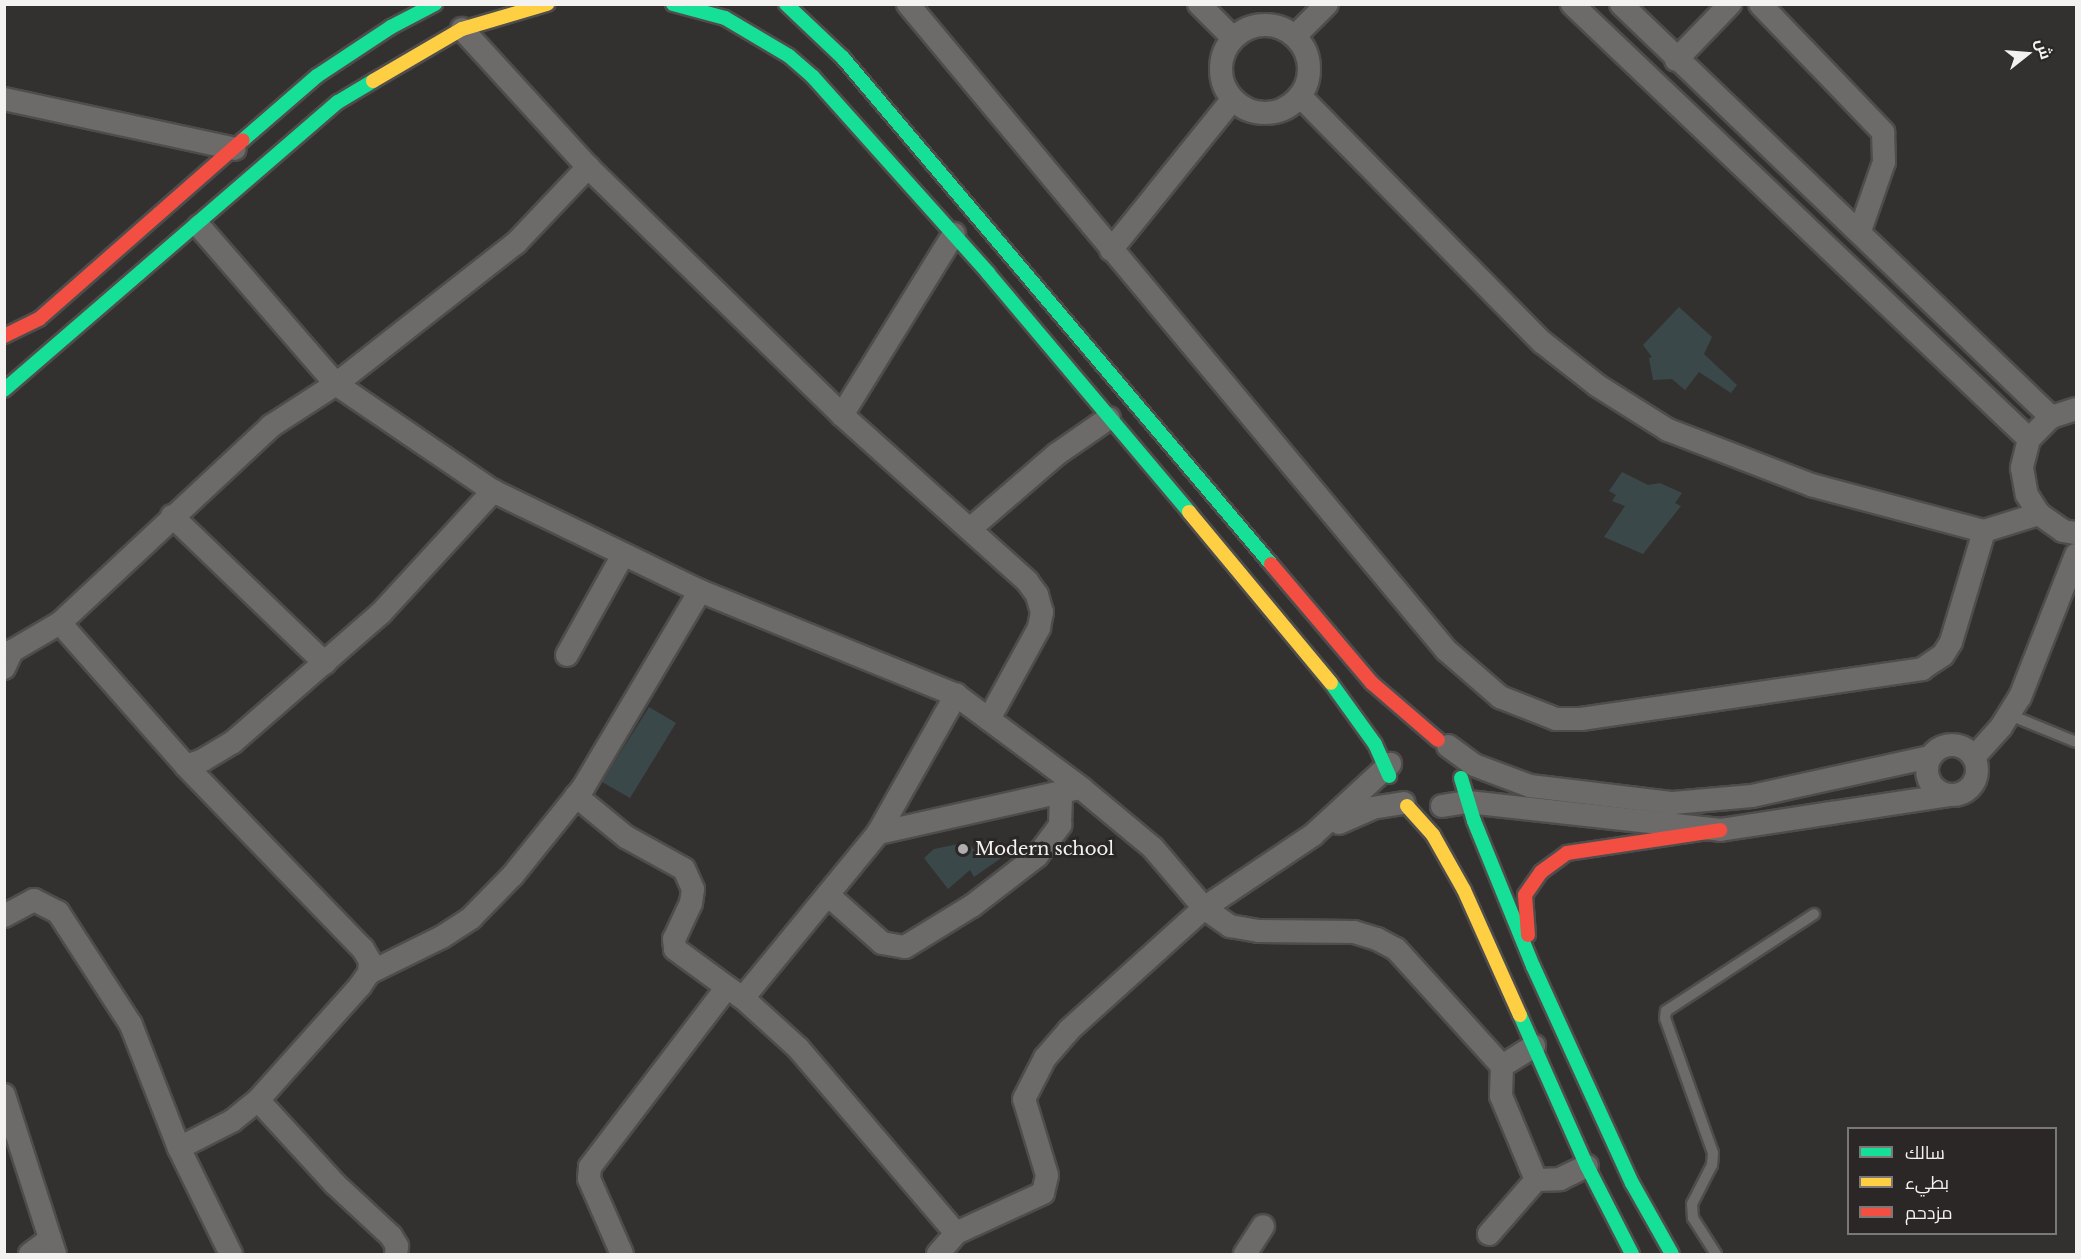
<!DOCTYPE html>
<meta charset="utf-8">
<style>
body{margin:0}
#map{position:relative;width:2081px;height:1259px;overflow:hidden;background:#333130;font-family:"Libre Baskerville",Cairo,serif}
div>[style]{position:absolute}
.building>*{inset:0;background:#3b4849}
.roads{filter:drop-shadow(2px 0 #4f4d4c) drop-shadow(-2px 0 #4f4d4c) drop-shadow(0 2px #4f4d4c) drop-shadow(0 -2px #4f4d4c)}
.lane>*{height:10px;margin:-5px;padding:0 5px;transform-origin:5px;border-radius:5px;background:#6c6b6a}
.street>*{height:22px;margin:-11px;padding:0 11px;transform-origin:11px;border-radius:11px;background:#6c6b6a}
.street>.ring{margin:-11px;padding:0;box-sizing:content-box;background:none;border:22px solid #6c6b6a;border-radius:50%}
.fast>*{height:14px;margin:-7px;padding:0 7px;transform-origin:7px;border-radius:7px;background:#16e098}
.slow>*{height:14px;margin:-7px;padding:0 7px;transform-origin:7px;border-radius:7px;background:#ffcf43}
.jam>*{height:14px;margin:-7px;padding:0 7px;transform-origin:7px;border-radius:7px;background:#f24e42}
.dots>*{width:16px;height:16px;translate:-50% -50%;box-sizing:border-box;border:3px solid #2a2726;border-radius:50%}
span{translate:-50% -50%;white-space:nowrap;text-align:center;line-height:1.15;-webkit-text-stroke:6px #2a2726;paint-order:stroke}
.poi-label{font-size:18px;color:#f4f2f1}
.left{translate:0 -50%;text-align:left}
.frame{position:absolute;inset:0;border:6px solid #f4f2f1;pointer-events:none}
.legend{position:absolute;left:1847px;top:1127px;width:210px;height:108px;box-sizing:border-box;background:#2a2726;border:2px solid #7b7877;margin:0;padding:8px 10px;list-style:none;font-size:18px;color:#f4f2f1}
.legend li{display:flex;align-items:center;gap:12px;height:30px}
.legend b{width:30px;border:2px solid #7b7877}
.north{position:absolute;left:1997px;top:24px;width:60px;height:60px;-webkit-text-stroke:4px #2a2726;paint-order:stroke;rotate:73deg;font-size:16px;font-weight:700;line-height:24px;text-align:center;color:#f4f2f1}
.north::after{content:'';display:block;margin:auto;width:21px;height:27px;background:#f4f2f1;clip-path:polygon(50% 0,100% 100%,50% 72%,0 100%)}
</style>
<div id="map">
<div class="building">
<div style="clip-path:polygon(1679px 307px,1712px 337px,1704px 354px,1737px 385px,1731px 393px,1699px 372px,1685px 390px,1672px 379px,1653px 380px,1649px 358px,1652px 357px,1643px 345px)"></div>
<div style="clip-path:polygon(1622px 472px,1648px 485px,1660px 483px,1682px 493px,1675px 503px,1681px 506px,1643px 554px,1604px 537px,1625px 506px,1612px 501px,1616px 495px,1609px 491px)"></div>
<div style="clip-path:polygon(649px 707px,676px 723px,630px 798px,602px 782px)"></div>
<div style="clip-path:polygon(988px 839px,1004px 856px,974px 877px,970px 870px,948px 889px,924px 858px,934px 849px,968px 842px,974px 850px)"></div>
</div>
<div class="roads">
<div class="lane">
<div style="left:2010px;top:715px;width:71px;rotate:22.2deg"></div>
<div style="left:1716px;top:1254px;width:43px;rotate:-122.6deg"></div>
<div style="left:1693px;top:1218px;width:14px;rotate:-94deg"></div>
<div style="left:1692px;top:1204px;width:44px;rotate:-62.9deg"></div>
<div style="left:1712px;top:1165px;width:12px;rotate:-85deg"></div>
<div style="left:1713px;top:1153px;width:143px;rotate:-109.6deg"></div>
<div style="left:1665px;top:1018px;width:7px;rotate:-82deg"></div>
<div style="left:1666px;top:1011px;width:177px;rotate:-33.2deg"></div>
</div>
<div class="street">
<div style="left:908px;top:4px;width:841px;rotate:50.21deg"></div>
<div style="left:1446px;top:650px;width:72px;rotate:41deg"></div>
<div style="left:1500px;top:697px;width:60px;rotate:21.4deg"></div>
<div style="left:1556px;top:719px;width:25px"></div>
<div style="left:1581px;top:719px;width:345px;rotate:-8.3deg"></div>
<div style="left:1922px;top:669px;width:25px;rotate:-34deg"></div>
<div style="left:1943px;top:655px;width:15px;rotate:-58deg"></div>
<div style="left:1951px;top:642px;width:116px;rotate:-73.4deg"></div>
<div style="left:1199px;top:4px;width:48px;rotate:45deg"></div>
<div style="left:1572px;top:4px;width:631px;rotate:43.59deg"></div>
<div style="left:1621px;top:4px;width:596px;rotate:43.84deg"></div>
<div style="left:1760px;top:4px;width:178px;rotate:46.1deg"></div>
<div style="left:1883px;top:132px;width:30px;rotate:88deg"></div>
<div style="left:1884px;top:162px;width:73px;rotate:109.2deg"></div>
<div class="ring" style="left:1221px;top:25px;width:66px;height:66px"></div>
<div style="left:462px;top:29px;width:187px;rotate:47.6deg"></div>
<div style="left:588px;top:167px;width:355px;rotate:44.3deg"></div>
<div style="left:842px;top:415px;width:249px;rotate:41.9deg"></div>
<div style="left:1027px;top:581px;width:17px;rotate:54deg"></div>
<div style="left:1037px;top:595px;width:18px;rotate:74deg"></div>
<div style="left:1042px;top:612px;width:16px;rotate:101deg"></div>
<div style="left:1039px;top:628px;width:104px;rotate:118.8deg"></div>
<div style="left:1295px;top:36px;width:45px;rotate:-45deg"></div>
<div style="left:1676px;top:60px;width:78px;rotate:-46deg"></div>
<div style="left:1300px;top:96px;width:345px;rotate:45.5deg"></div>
<div style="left:1542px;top:342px;width:71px;rotate:38.2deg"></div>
<div style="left:1598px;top:386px;width:83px;rotate:32.2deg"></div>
<div style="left:1668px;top:430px;width:153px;rotate:21deg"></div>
<div style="left:1811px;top:485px;width:179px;rotate:14.9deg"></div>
<div style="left:1984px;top:531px;width:58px;rotate:-17.2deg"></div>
<div style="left:4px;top:99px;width:236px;rotate:12.2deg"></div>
<div style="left:199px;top:226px;width:209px;rotate:49.1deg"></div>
<div style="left:336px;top:384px;width:190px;rotate:34.3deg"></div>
<div style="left:493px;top:491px;width:230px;rotate:25.8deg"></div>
<div style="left:700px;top:591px;width:276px;rotate:22.1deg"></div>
<div style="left:956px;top:695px;width:156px;rotate:36.6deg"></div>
<div style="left:1081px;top:788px;width:94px;rotate:39.8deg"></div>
<div style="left:1153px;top:848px;width:79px;rotate:49.6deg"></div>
<div style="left:1204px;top:908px;width:32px;rotate:35deg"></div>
<div style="left:1230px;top:926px;width:29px;rotate:10deg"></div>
<div style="left:1259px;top:931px;width:95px;rotate:0.6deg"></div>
<div style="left:1354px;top:932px;width:24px;rotate:17deg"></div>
<div style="left:1377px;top:939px;width:21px;rotate:28deg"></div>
<div style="left:1396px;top:949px;width:158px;rotate:47.8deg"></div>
<div style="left:1502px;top:1066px;width:38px;rotate:-32deg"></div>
<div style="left:1111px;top:250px;width:194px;rotate:-51.1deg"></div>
<div style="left:2076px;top:409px;width:26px;rotate:162deg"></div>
<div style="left:2051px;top:417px;width:31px;rotate:135deg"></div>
<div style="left:2029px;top:439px;width:30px;rotate:104deg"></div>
<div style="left:2022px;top:468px;width:27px;rotate:80deg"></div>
<div style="left:2027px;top:495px;width:22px;rotate:58deg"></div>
<div style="left:2039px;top:514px;width:29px;rotate:35deg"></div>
<div style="left:2063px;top:531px;width:13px;rotate:9deg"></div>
<div style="left:842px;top:415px;width:213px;rotate:-58.3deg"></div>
<div style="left:172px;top:516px;width:212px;rotate:43.9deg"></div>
<div style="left:970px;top:529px;width:115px;rotate:-40.8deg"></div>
<div style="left:1057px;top:454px;width:63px;rotate:-34.7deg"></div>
<div style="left:60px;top:623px;width:191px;rotate:48.6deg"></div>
<div style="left:186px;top:766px;width:255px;rotate:46deg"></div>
<div style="left:363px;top:949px;width:14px;rotate:60deg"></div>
<div style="left:370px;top:961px;width:12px;rotate:95deg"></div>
<div style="left:369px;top:973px;width:16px;rotate:125deg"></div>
<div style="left:360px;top:986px;width:153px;rotate:131.8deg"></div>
<div style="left:258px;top:1100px;width:33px;rotate:141deg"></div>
<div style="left:232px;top:1121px;width:59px;rotate:153deg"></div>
<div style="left:567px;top:655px;width:115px;rotate:-60.8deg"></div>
<div style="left:4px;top:668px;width:19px;rotate:-65deg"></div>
<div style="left:12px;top:651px;width:56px;rotate:-30.3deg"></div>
<div style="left:60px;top:623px;width:289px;rotate:-43deg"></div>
<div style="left:271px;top:426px;width:77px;rotate:-32.9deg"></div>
<div style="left:336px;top:384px;width:229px;rotate:-38.1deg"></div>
<div style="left:516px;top:243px;width:105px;rotate:-46.5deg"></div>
<div class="ring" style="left:1927px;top:745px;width:28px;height:28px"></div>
<div style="left:1448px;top:746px;width:32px;rotate:36deg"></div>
<div style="left:1474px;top:765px;width:60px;rotate:20.6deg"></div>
<div style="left:1530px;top:786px;width:144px;rotate:6.8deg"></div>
<div style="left:1673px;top:803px;width:79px;rotate:-5.1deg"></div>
<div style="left:1752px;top:796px;width:182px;rotate:-12.4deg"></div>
<div style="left:1974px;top:757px;width:40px;rotate:-48deg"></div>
<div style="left:2001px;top:727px;width:36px;rotate:-58deg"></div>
<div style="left:2020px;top:697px;width:153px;rotate:-68.5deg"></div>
<div style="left:186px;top:766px;width:18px;rotate:-19deg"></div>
<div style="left:203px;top:760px;width:35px;rotate:-31deg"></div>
<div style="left:233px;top:742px;width:196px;rotate:-41.1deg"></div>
<div style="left:381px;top:613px;width:166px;rotate:-47.4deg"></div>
<div style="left:576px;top:796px;width:65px;rotate:39.4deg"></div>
<div style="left:626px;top:837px;width:66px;rotate:28.9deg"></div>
<div style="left:684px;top:869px;width:22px;rotate:66deg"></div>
<div style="left:693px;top:889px;width:14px;rotate:98deg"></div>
<div style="left:691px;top:903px;width:40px;rotate:115deg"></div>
<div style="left:674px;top:939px;width:10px;rotate:84deg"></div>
<div style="left:675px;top:949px;width:64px;rotate:36.2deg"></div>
<div style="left:1442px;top:806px;width:26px;rotate:-9deg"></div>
<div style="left:1468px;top:802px;width:254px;rotate:6.3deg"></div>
<div style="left:1720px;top:830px;width:233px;rotate:-8.7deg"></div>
<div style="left:1339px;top:823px;width:36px;rotate:-24deg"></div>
<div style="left:1372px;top:808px;width:32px;rotate:-9deg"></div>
<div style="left:878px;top:833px;width:202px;rotate:-12.6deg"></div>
<div style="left:828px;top:895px;width:72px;rotate:41.6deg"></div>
<div style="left:882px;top:943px;width:23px;rotate:10deg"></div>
<div style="left:905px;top:947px;width:79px;rotate:-31.5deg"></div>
<div style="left:972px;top:906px;width:82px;rotate:-37.6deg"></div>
<div style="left:1037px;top:856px;width:39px;rotate:-53deg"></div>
<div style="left:1060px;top:825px;width:32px;rotate:-88deg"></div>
<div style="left:4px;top:916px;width:34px;rotate:-28deg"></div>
<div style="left:34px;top:900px;width:27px;rotate:27deg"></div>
<div style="left:58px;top:912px;width:135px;rotate:57.1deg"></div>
<div style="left:131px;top:1025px;width:132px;rotate:68.7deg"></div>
<div style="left:179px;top:1148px;width:118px;rotate:63.9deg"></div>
<div style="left:369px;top:973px;width:81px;rotate:-26.3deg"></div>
<div style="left:442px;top:937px;width:35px;rotate:-33deg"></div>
<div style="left:471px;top:918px;width:60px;rotate:-45.7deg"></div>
<div style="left:513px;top:875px;width:112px;rotate:-51.2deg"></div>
<div style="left:583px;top:788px;width:229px;rotate:-59.3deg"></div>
<div style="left:743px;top:998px;width:74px;rotate:42.3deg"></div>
<div style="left:798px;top:1048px;width:243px;rotate:49.5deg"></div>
<div style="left:1502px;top:1066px;width:30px;rotate:92deg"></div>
<div style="left:1501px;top:1096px;width:91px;rotate:67.4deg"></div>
<div style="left:1536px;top:1180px;width:24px;rotate:-2deg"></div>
<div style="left:1560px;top:1179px;width:30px;rotate:-26deg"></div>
<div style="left:4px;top:1095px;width:167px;rotate:72.2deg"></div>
<div style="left:258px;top:1100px;width:114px;rotate:47.5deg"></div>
<div style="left:335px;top:1184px;width:76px;rotate:42.9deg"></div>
<div style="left:391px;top:1236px;width:12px;rotate:59deg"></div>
<div style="left:397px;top:1246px;width:8px;rotate:97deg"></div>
<div style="left:1489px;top:1234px;width:72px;rotate:-49deg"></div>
<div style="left:30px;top:1254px;width:25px;rotate:-37deg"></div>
<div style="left:622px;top:1254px;width:82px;rotate:-113.7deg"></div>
<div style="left:589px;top:1179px;width:12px;rotate:-85deg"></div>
<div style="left:590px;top:1167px;width:226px;rotate:-52.7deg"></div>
<div style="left:727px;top:987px;width:19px;rotate:35deg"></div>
<div style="left:743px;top:998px;width:213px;rotate:-50.7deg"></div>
<div style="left:878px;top:833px;width:159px;rotate:-60.5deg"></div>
<div style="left:938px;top:1254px;width:28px;rotate:-49deg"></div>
<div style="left:956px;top:1233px;width:96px;rotate:-24.7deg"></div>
<div style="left:1043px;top:1193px;width:18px;rotate:-77deg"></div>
<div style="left:1047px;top:1175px;width:79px;rotate:-106.8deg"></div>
<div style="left:1024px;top:1099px;width:46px;rotate:-62.9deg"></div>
<div style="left:1045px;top:1058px;width:37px;rotate:-49deg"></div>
<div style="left:1069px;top:1030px;width:182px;rotate:-42.1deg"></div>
<div style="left:1204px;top:908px;width:131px;rotate:-33.8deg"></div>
<div style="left:1313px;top:835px;width:105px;rotate:-42.7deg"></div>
<div style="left:1245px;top:1254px;width:33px;rotate:-57deg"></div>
</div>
<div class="fast">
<div style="left:673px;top:4px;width:54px;rotate:15.1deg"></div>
<div style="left:725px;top:18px;width:74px;rotate:30.7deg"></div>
<div style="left:789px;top:56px;width:32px;rotate:41deg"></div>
<div style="left:813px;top:77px;width:263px;rotate:48.2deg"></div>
<div style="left:988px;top:273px;width:312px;rotate:49.9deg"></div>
<div style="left:786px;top:4px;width:79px;rotate:43.5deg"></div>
<div style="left:843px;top:58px;width:663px;rotate:49.77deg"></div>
<div style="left:243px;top:140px;width:98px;rotate:-40.9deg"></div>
<div style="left:317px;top:76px;width:89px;rotate:-33.5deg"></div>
<div style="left:391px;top:27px;width:50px;rotate:-27.6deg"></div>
<div style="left:4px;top:390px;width:441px;rotate:-40.8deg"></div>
<div style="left:338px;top:102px;width:41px;rotate:-31deg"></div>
<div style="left:1331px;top:683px;width:75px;rotate:54.2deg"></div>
<div style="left:1375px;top:744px;width:35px;rotate:66deg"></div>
<div style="left:1461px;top:778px;width:45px;rotate:73.2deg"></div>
<div style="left:1474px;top:821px;width:157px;rotate:67.9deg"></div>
<div style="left:1533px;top:966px;width:239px;rotate:65.5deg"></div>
<div style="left:1632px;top:1183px;width:81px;rotate:60.6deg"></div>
<div style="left:1520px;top:1015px;width:165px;rotate:66.1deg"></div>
<div style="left:1587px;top:1166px;width:99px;rotate:62.9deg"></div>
</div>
<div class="slow">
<div style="left:373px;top:81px;width:103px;rotate:-30.3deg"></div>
<div style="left:462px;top:29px;width:89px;rotate:-16.4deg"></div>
<div style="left:1189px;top:512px;width:222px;rotate:50.3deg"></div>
<div style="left:1407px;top:806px;width:39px;rotate:48deg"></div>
<div style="left:1433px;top:835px;width:63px;rotate:60.6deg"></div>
<div style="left:1464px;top:890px;width:137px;rotate:65.9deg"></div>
</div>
<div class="jam">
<div style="left:4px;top:336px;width:39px;rotate:-26deg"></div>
<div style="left:39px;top:319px;width:271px;rotate:-41.3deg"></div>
<div style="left:1271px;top:564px;width:156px;rotate:49.7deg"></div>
<div style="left:1372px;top:683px;width:87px;rotate:40.8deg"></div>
<div style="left:1528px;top:935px;width:40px;rotate:-94.3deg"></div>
<div style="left:1525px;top:895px;width:28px;rotate:-55deg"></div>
<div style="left:1541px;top:872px;width:32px;rotate:-36deg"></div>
<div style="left:1567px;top:853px;width:155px;rotate:-8.5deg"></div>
</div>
</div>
<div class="dots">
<div style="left:963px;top:849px;background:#b0aead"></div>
</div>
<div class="poi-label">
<span class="left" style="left:975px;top:849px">Modern school</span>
</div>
<div class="frame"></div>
<ul class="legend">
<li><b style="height:8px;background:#16e098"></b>سالك</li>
<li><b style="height:8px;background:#ffcf43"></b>بطيء</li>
<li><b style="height:8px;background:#f24e42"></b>مزدحم</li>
</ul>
<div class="north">ش</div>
</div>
